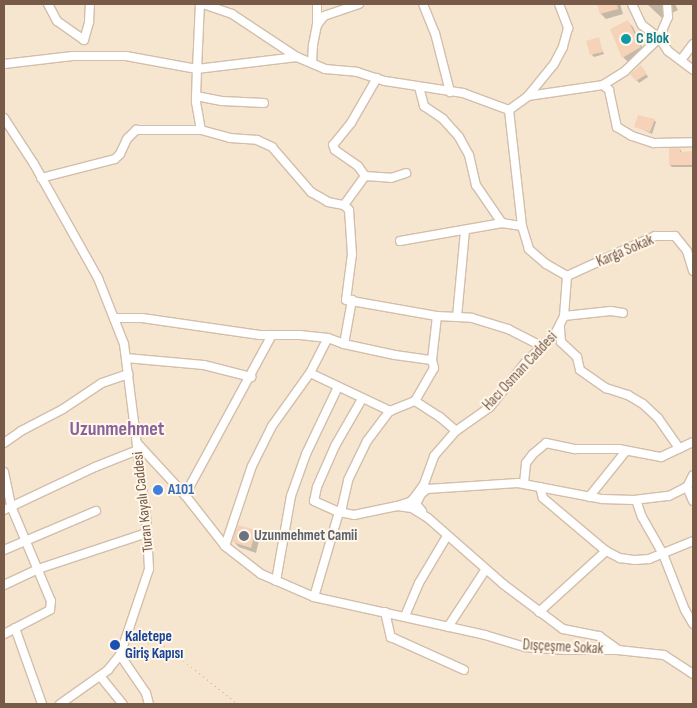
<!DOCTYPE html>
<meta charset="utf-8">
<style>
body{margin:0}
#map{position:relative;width:697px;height:708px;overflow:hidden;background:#fef4e2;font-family:"Sofia Sans Condensed",sans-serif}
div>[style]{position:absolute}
.residential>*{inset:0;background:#f6e6d0}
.shadow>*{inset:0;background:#0003}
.building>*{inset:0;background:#f5d2b8}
.path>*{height:1px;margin-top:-0.5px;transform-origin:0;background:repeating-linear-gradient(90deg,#dab69b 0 1px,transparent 0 5px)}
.roads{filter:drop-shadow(1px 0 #d2beab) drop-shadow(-1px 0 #d2beab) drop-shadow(0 1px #d2beab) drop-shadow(0 -1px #d2beab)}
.minor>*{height:8px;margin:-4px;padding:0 4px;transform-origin:4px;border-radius:4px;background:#fff}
.dots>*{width:14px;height:14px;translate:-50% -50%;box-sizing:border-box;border:2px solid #fff7ea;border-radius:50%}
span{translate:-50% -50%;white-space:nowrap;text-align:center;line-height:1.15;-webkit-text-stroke:4px #fff7ea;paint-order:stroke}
.culture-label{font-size:15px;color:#0d838f;font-weight:700}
.left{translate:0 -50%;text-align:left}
.street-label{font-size:15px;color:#775a47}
.shop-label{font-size:15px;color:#366cbe;font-weight:700}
.worship-label{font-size:15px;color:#5b616d;font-weight:700}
.transit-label{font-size:15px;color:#164399;font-weight:700}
.district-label{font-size:20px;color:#8a629b;font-weight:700}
.frame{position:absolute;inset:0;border:5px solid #775a47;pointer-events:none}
</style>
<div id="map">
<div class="residential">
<div style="clip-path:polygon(4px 4px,693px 4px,693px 704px,4px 704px)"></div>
</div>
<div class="shadow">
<div style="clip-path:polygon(598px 4px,620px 4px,623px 14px,606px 19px,601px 14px)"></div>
<div style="clip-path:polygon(647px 4px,675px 4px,678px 10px,662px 18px)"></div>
<div style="clip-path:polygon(628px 22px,633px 27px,645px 53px,628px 62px,623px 57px)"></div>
<div style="clip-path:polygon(598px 39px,604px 54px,594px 57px,592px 55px)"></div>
<div style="clip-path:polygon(643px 69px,648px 77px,639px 83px,632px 74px)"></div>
<div style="clip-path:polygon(654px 120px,656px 122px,652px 134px,636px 126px)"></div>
<div style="clip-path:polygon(680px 149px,682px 153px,693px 152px,693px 167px,672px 167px,670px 165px)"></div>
<div style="clip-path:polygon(255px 531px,260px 536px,256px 553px,239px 547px,234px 542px)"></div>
</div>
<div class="building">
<div style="clip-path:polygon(597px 4px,617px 4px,618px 9px,600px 14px)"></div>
<div style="clip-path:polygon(628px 20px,641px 47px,622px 58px,610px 29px)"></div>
<div style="clip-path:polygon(599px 37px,603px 52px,590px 55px,586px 41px)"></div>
<div style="clip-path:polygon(641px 65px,647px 74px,636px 81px,630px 74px)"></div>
<div style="clip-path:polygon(638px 115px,655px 119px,650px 132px,634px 127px)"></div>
<div style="clip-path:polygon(669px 148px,680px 148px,680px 152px,693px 151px,693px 165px,669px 165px)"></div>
<div style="clip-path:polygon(238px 525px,256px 530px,251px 548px,232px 542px)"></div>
</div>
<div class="path">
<div style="left:129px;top:650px;width:28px;rotate:-19deg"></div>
<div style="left:155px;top:641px;width:15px;rotate:28deg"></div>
<div style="left:168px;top:648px;width:90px;rotate:38.7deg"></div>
</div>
<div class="roads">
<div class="minor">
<div style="left:48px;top:4px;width:19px;rotate:62deg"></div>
<div style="left:57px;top:21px;width:33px;rotate:35deg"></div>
<div style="left:84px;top:40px;width:19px;rotate:-74deg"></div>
<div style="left:89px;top:22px;width:18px;rotate:-87deg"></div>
<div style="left:203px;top:4px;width:31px;rotate:19deg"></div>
<div style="left:232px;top:14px;width:78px;rotate:33.5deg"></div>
<div style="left:297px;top:57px;width:30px;rotate:23deg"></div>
<div style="left:325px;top:69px;width:32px;rotate:5deg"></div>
<div style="left:357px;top:72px;width:29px;rotate:18deg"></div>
<div style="left:385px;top:81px;width:79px;rotate:8.7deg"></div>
<div style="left:463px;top:93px;width:49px;rotate:20.3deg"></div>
<div style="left:317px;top:4px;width:21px;rotate:90deg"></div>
<div style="left:423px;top:4px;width:31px;rotate:68deg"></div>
<div style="left:435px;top:33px;width:61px;rotate:75.7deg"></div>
<div style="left:559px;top:4px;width:26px;rotate:69deg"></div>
<div style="left:568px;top:28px;width:20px;rotate:105deg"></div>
<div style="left:563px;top:47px;width:19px;rotate:118deg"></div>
<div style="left:554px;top:64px;width:41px;rotate:129.1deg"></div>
<div style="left:528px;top:96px;width:76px;rotate:-8.3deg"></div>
<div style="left:603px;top:85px;width:26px;rotate:-32deg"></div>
<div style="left:625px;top:71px;width:47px;rotate:-44.1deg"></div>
<div style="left:659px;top:38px;width:23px;rotate:-67deg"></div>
<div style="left:668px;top:17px;width:13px;rotate:-94deg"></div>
<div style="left:632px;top:4px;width:23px;rotate:65deg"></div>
<div style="left:642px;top:25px;width:21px;rotate:37deg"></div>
<div style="left:659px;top:38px;width:16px;rotate:55deg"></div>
<div style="left:668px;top:51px;width:31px;rotate:37deg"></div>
<div style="left:297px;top:57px;width:101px;rotate:173.2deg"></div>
<div style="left:197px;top:69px;width:33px;rotate:92deg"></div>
<div style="left:196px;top:102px;width:28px;rotate:80deg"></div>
<div style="left:201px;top:130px;width:30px;rotate:15deg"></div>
<div style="left:230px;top:138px;width:27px;rotate:4deg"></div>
<div style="left:257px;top:140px;width:17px;rotate:25deg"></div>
<div style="left:272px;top:147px;width:60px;rotate:49.1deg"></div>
<div style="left:311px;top:192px;width:20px;rotate:30deg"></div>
<div style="left:328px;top:202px;width:16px;rotate:11deg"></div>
<div style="left:344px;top:205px;width:7px;rotate:45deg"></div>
<div style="left:349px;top:210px;width:44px;rotate:86.1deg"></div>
<div style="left:352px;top:254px;width:46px;rotate:97.4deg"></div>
<div style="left:346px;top:300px;width:92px;rotate:10deg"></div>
<div style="left:437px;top:316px;width:35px;rotate:3deg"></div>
<div style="left:472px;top:318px;width:38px;rotate:17deg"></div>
<div style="left:508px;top:329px;width:38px;rotate:27deg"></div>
<div style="left:681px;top:60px;width:20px;rotate:-53deg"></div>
<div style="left:312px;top:63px;width:18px;rotate:-87deg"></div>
<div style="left:313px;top:45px;width:20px;rotate:-79deg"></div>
<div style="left:317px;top:25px;width:11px;rotate:-52deg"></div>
<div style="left:324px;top:16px;width:37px;rotate:-19deg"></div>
<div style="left:4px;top:64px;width:69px;rotate:-6.6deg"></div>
<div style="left:73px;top:56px;width:53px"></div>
<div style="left:126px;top:56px;width:72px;rotate:10.4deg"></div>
<div style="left:197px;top:69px;width:65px;rotate:-87.4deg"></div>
<div style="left:377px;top:78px;width:52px;rotate:120deg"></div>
<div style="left:351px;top:123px;width:28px;rotate:129deg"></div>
<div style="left:333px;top:145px;width:5px;rotate:68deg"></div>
<div style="left:335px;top:150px;width:28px;rotate:35deg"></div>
<div style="left:358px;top:166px;width:12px;rotate:55deg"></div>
<div style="left:365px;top:176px;width:26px;rotate:4deg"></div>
<div style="left:391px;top:178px;width:16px;rotate:-18deg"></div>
<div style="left:603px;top:85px;width:8px;rotate:40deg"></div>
<div style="left:609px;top:90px;width:38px;rotate:78deg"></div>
<div style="left:617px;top:127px;width:17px;rotate:31deg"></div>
<div style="left:632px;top:136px;width:23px;rotate:18deg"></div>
<div style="left:654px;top:143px;width:39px;rotate:-1deg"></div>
<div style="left:419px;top:87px;width:20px;rotate:75deg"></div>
<div style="left:424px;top:106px;width:23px;rotate:34deg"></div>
<div style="left:443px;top:119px;width:24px;rotate:48deg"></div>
<div style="left:459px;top:137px;width:21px;rotate:61deg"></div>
<div style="left:469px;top:155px;width:31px;rotate:77deg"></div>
<div style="left:476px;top:185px;width:46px;rotate:55.6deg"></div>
<div style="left:196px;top:96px;width:26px;rotate:11deg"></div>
<div style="left:222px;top:101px;width:42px;rotate:2.7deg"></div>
<div style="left:509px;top:110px;width:24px;rotate:-36deg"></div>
<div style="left:4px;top:118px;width:55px;rotate:56.9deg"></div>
<div style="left:34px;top:164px;width:131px;rotate:60.7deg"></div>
<div style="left:98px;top:278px;width:71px;rotate:68.5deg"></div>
<div style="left:124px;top:344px;width:172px;rotate:82.7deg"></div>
<div style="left:146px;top:515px;width:54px;rotate:86.8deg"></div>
<div style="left:149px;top:569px;width:91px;rotate:108.6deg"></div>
<div style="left:120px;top:655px;width:19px;rotate:129deg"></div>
<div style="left:108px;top:670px;width:59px;rotate:144.7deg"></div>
<div style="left:41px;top:178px;width:76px;rotate:-14.4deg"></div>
<div style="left:115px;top:159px;width:7px;rotate:-45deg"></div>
<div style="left:120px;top:154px;width:17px;rotate:-65deg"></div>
<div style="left:127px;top:139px;width:13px;rotate:-45deg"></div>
<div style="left:136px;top:130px;width:65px"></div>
<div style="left:344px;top:205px;width:36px;rotate:-54deg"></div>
<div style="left:400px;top:241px;width:104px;rotate:-10deg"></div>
<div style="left:502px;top:223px;width:20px;rotate:9deg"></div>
<div style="left:567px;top:276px;width:97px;rotate:-24.4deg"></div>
<div style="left:655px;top:236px;width:20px"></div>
<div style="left:675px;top:236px;width:19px;rotate:51deg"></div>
<div style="left:687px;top:251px;width:21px;rotate:73deg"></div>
<div style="left:564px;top:316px;width:47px;rotate:-6.1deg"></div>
<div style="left:611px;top:311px;width:12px;rotate:9deg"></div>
<div style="left:457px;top:317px;width:87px;rotate:-84.7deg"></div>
<div style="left:114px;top:318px;width:28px"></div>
<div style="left:142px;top:318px;width:119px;rotate:8.2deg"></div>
<div style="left:260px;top:335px;width:40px"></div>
<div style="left:300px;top:335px;width:28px;rotate:6deg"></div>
<div style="left:328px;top:338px;width:17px;rotate:21deg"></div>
<div style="left:344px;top:344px;width:52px;rotate:12.2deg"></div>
<div style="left:395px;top:355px;width:37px;rotate:8deg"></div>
<div style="left:432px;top:360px;width:44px;rotate:-83.5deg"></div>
<div style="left:560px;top:328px;width:14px;rotate:86deg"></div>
<div style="left:561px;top:342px;width:22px;rotate:43deg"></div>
<div style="left:577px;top:357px;width:13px;rotate:77deg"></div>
<div style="left:580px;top:370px;width:32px;rotate:35deg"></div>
<div style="left:606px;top:388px;width:23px;rotate:18deg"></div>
<div style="left:628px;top:395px;width:17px;rotate:31deg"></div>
<div style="left:643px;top:404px;width:21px;rotate:43deg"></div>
<div style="left:658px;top:418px;width:37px;rotate:55deg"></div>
<div style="left:344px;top:344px;width:45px;rotate:-79.7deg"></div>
<div style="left:126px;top:358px;width:78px;rotate:5.1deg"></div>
<div style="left:204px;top:365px;width:49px;rotate:14.3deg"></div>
<div style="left:310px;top:373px;width:89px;rotate:25.4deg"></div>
<div style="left:362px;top:399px;width:54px;rotate:119.9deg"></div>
<div style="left:335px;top:446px;width:45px;rotate:113.7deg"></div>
<div style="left:317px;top:487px;width:14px;rotate:102deg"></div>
<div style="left:314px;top:501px;width:27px;rotate:24deg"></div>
<div style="left:339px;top:512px;width:15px;rotate:11deg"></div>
<div style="left:354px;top:515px;width:44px;rotate:-11.8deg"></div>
<div style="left:397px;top:506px;width:15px;rotate:8deg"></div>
<div style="left:412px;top:508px;width:19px;rotate:32deg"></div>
<div style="left:428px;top:518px;width:100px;rotate:41.3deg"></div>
<div style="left:503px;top:584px;width:75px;rotate:36.9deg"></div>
<div style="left:563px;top:629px;width:37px;rotate:11deg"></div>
<div style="left:599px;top:636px;width:24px;rotate:36deg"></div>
<div style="left:415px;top:401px;width:38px;rotate:-60deg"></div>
<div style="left:434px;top:368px;width:8px;rotate:-104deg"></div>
<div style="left:4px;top:443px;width:21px;rotate:-35deg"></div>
<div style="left:21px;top:431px;width:47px;rotate:-27.6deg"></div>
<div style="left:63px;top:409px;width:47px;rotate:-33.7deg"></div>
<div style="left:102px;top:383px;width:28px;rotate:-19deg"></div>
<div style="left:137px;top:443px;width:71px;rotate:47.3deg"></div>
<div style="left:185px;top:495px;width:65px;rotate:51.9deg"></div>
<div style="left:225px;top:546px;width:46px;rotate:37.9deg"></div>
<div style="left:261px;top:574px;width:58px;rotate:23.5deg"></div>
<div style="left:314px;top:597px;width:175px;rotate:12.5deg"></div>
<div style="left:485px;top:635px;width:42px;rotate:16.7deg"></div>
<div style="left:525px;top:647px;width:41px;rotate:4.2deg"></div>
<div style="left:566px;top:650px;width:52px"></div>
<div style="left:618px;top:650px;width:46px;rotate:6.2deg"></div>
<div style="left:664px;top:655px;width:35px;rotate:33deg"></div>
<div style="left:4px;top:472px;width:35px;rotate:78deg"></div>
<div style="left:11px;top:506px;width:103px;rotate:67.2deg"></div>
<div style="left:51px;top:601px;width:9px;rotate:96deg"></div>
<div style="left:50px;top:610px;width:52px;rotate:152.4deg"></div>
<div style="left:524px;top:483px;width:20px;rotate:-84deg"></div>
<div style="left:526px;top:463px;width:11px;rotate:-52deg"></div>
<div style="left:533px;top:454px;width:17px;rotate:-40deg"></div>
<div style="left:546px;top:443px;width:30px;rotate:12deg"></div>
<div style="left:575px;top:449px;width:44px"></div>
<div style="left:619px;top:449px;width:43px;rotate:10.8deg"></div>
<div style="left:661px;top:457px;width:35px;rotate:-25deg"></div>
<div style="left:540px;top:487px;width:11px;rotate:75deg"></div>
<div style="left:543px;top:498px;width:82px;rotate:40.1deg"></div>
<div style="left:606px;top:551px;width:16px;rotate:27deg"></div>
<div style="left:620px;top:558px;width:15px;rotate:8deg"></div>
<div style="left:635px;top:560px;width:14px;rotate:-4deg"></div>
<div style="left:649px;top:559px;width:48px;rotate:-22.2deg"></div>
<div style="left:687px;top:487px;width:15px;rotate:67deg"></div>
<div style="left:687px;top:487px;width:13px;rotate:-63deg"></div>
<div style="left:185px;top:495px;width:182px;rotate:-61.5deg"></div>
<div style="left:589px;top:497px;width:59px;rotate:-51.2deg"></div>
<div style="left:636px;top:500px;width:18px;rotate:71deg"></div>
<div style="left:642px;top:517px;width:43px;rotate:60.4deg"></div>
<div style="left:663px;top:554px;width:60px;rotate:68.6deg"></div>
<div style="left:685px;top:610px;width:16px;rotate:60deg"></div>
<div style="left:397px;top:506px;width:14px;rotate:-17deg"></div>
<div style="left:410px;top:502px;width:6px;rotate:-45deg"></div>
<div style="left:414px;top:498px;width:17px;rotate:-54deg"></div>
<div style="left:424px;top:484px;width:30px;rotate:-70deg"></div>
<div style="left:434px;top:456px;width:33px;rotate:-49deg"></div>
<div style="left:456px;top:431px;width:42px;rotate:-35.2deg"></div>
<div style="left:490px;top:407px;width:56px;rotate:-51.5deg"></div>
<div style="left:525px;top:363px;width:42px;rotate:-44deg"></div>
<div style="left:555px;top:334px;width:20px;rotate:-63deg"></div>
<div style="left:564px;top:316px;width:40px;rotate:-85.7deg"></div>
<div style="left:567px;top:276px;width:24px;rotate:-150deg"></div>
<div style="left:546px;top:264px;width:23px;rotate:-139deg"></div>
<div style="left:529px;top:249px;width:24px;rotate:-107deg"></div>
<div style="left:522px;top:226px;width:117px;rotate:-96.4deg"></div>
<div style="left:4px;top:510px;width:101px;rotate:-25.3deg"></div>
<div style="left:95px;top:467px;width:46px;rotate:-21.6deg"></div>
<div style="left:422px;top:511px;width:9px;rotate:-131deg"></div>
<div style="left:416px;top:504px;width:11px;rotate:-63deg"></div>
<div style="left:421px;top:494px;width:8px;rotate:-40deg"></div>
<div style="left:427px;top:489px;width:91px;rotate:-3.8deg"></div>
<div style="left:518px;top:483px;width:86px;rotate:10.8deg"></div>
<div style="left:602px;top:499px;width:32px;rotate:2deg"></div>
<div style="left:634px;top:500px;width:35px;rotate:-7deg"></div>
<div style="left:669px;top:496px;width:20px;rotate:-27deg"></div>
<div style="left:225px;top:546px;width:84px;rotate:-71.4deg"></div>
<div style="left:252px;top:466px;width:45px;rotate:-63.4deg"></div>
<div style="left:272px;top:426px;width:65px;rotate:-54.4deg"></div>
<div style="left:310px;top:373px;width:39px;rotate:-63deg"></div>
<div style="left:4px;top:550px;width:100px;rotate:-23deg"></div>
<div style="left:276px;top:581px;width:86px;rotate:-80deg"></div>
<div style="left:291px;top:496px;width:45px;rotate:-70.3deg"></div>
<div style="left:306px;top:454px;width:74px;rotate:-64.5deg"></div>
<div style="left:4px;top:585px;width:38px;rotate:-25deg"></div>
<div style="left:38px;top:569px;width:115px;rotate:-18.3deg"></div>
<div style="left:314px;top:597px;width:89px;rotate:-73.6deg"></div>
<div style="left:339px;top:512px;width:6px;rotate:-59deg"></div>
<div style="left:342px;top:507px;width:28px;rotate:-77deg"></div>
<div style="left:348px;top:480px;width:43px;rotate:-64deg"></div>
<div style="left:367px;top:441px;width:38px;rotate:-53deg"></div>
<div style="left:390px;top:411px;width:27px;rotate:-22deg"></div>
<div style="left:415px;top:401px;width:30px;rotate:33deg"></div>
<div style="left:440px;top:417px;width:21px;rotate:41deg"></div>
<div style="left:385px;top:612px;width:26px;rotate:77deg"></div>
<div style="left:391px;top:637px;width:80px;rotate:24.3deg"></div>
<div style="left:539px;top:612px;width:91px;rotate:-42.3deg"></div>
<div style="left:405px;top:616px;width:36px;rotate:-67deg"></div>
<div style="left:419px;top:583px;width:55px;rotate:-59.2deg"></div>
<div style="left:448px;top:627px;width:69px;rotate:-56.8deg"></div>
<div style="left:15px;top:628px;width:81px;rotate:70.4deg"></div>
<div style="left:120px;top:655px;width:46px;rotate:55.6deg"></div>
<div style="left:146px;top:693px;width:11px;rotate:75deg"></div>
<div style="left:100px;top:676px;width:36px;rotate:51deg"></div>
</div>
</div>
<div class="dots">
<div style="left:626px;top:39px;background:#0f9aa8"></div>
<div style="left:158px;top:490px;background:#3f7fe0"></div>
<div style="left:244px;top:536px;background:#6b7280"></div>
<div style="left:115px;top:645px;background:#1a4fb4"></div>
</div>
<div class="culture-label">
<span class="left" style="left:636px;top:39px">C Blok</span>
</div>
<div class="street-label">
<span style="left:625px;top:251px;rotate:-23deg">Karga Sokak</span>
<span style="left:520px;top:371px;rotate:-47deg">Hacı Osman Caddesi</span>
<span style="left:143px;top:502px;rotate:-96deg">Turan Kayalı Caddesi</span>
<span style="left:563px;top:647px;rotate:3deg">Dışçeşme Sokak</span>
</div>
<div class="shop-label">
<span class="left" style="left:168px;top:490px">A101</span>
</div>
<div class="worship-label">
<span class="left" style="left:254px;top:536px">Uzunmehmet Camii</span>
</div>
<div class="transit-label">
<span class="left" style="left:125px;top:645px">Kaletepe<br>Giriş Kapısı</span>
</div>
<div class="district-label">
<span style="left:117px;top:429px">Uzunmehmet</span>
</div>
<div class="frame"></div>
</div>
